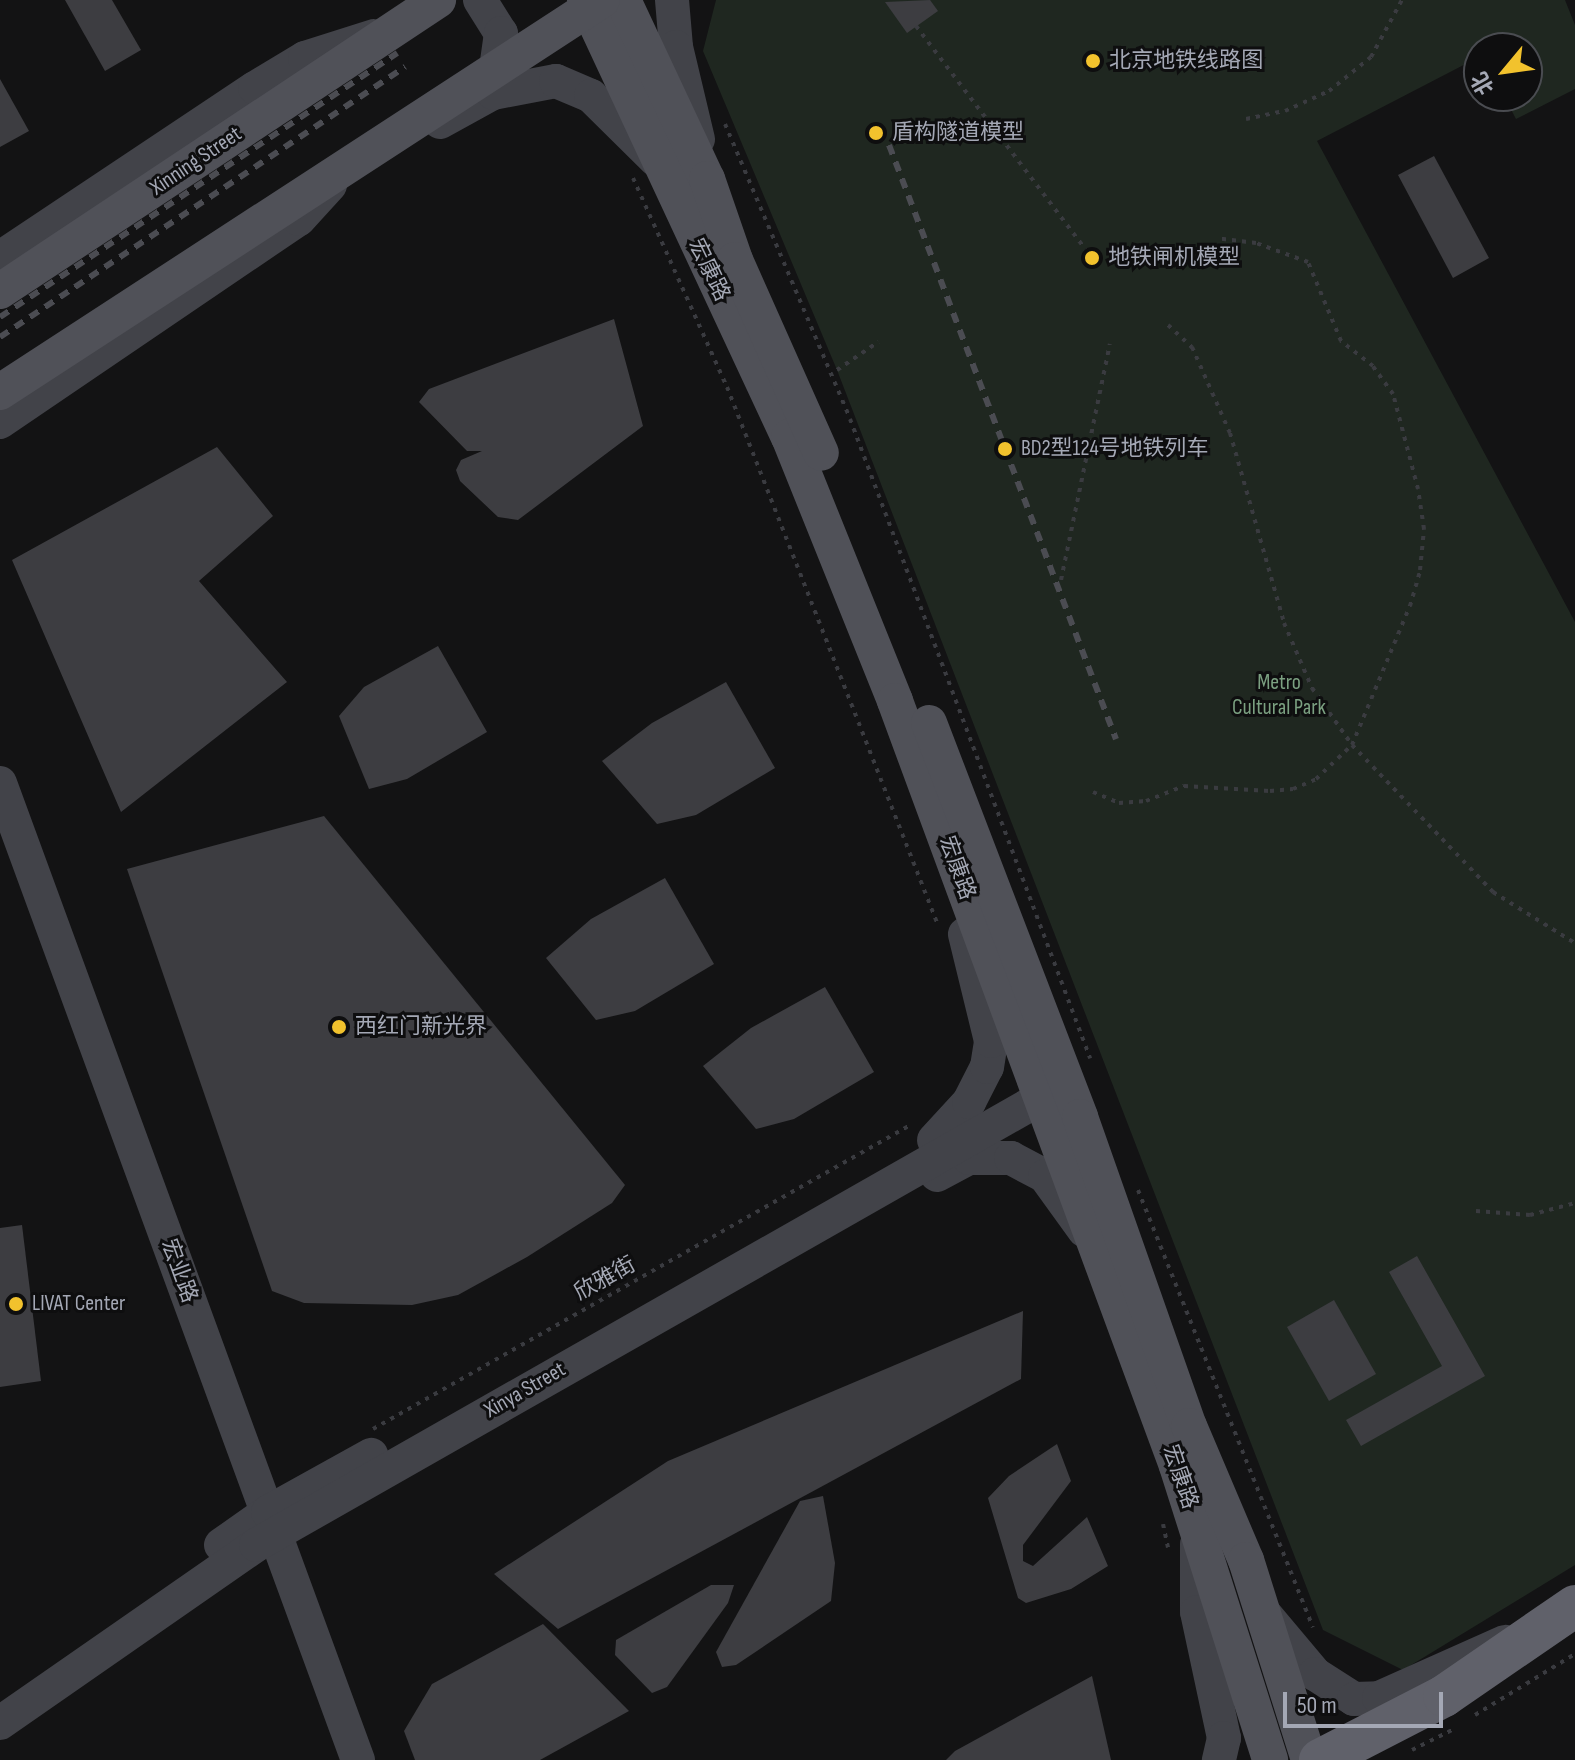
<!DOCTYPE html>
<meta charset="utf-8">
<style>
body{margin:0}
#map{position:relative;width:1575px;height:1760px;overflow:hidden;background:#131314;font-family:"Sofia Sans Condensed","Noto Sans SC",sans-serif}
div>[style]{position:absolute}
.green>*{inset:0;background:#1f2720}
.building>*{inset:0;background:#3d3d41}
.path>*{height:4px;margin-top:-2px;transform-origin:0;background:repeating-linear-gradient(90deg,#3a3b40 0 4px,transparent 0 10px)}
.secondary>*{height:34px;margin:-17px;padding:0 17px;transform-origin:17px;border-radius:17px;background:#424349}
.primary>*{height:36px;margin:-18px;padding:0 18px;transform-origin:18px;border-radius:18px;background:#505158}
.highway>*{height:42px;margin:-21px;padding:0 21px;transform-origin:21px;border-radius:21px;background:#60616a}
.rail>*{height:6px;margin-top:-3px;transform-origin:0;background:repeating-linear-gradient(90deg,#4b4c52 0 10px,transparent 0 18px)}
.dots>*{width:22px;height:22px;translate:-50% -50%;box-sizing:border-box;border:4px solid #0e0e0f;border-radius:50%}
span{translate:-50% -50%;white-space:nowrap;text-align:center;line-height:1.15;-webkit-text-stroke:6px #0e0e0f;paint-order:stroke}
.poi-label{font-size:22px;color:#a4a8b5}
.left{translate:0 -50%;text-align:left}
.street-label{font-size:22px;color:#a4a8b5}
.park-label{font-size:22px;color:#7ba081}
.north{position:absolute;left:1463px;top:32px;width:80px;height:80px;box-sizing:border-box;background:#0e0e0f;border:2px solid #4a4c51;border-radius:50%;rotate:241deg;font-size:22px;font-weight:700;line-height:32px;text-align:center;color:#a4a8b5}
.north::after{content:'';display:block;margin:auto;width:28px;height:36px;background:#f2c22d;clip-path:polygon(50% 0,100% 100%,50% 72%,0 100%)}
.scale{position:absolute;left:1283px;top:1692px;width:160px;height:36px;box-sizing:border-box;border:4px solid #a4a8b5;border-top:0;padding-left:10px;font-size:24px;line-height:28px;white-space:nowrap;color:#a4a8b5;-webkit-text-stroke:6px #0e0e0f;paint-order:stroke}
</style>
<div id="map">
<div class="green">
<div style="clip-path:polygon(716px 0,1565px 0,1575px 25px,1575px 89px,1516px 119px,1504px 96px,1527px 96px,1527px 48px,1479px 48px,1479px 57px,1317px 141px,1575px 622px,1575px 1565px,1403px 1670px,1323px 1630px,837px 370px,703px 51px)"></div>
</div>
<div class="building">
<div style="clip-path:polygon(65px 0,112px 0,141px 50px,105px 71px)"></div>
<div style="clip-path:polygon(930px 0,938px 11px,907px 33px,885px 2px)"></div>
<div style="clip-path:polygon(0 79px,29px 131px,0 147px)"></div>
<div style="clip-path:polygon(1434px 156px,1489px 258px,1453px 278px,1398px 175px)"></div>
<div style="clip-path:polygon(614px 319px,643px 426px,518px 520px,498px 517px,460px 481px,456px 470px,461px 460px,482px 451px,467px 451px,419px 402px,429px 389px)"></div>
<div style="clip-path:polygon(217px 447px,273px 516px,199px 581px,287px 682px,121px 812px,12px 560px)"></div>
<div style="clip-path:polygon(438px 646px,487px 732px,407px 779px,369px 789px,339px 716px,364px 687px)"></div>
<div style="clip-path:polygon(726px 682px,775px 768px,696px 815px,657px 824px,602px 761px,652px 723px)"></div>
<div style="clip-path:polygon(324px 816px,625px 1185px,612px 1203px,527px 1257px,458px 1295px,412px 1305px,304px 1303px,272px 1291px,127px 869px)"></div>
<div style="clip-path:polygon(665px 878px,714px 964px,635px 1011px,596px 1020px,546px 958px,591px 919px)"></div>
<div style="clip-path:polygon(825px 987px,874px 1072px,794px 1119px,756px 1129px,703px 1066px,751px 1028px)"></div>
<div style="clip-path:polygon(22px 1225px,41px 1381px,0 1387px,0 1228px)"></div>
<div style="clip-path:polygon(1417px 1256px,1485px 1376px,1361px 1446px,1346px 1420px,1442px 1366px,1389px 1272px)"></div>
<div style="clip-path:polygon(1334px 1300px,1376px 1374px,1329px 1401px,1287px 1327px)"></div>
<div style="clip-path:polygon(1023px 1311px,1021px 1379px,558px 1629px,494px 1574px,668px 1461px)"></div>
<div style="clip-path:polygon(1057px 1444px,1071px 1481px,1023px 1545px,1023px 1561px,1033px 1566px,1087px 1517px,1108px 1566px,1071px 1589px,1026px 1603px,1018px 1598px,988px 1498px,1009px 1476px)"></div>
<div style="clip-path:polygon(823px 1496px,835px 1563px,831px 1601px,736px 1665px,722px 1667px,716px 1652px,800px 1501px)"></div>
<div style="clip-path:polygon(711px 1585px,734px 1585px,728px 1603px,667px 1687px,652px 1693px,615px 1655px,616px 1640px)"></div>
<div style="clip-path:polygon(543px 1624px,629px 1711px,540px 1760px,415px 1760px,404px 1731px,432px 1684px)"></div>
<div style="clip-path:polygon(1092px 1676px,1111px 1760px,946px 1760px,955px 1751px)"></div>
</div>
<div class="path">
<div style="left:916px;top:26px;width:291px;rotate:52.8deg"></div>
<div style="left:1246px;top:119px;width:40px;rotate:-12deg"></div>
<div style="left:1285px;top:111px;width:48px;rotate:-24.4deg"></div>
<div style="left:1329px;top:91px;width:54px;rotate:-39deg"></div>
<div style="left:1371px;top:57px;width:65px;rotate:-61.5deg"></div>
<div style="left:725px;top:124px;width:320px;rotate:67deg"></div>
<div style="left:850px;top:419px;width:683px;rotate:69.41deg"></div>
<div style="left:633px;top:178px;width:229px;rotate:65.8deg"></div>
<div style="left:727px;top:387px;width:578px;rotate:68.59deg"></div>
<div style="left:1168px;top:325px;width:33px;rotate:43deg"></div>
<div style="left:1192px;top:347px;width:94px;rotate:66.2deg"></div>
<div style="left:1230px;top:433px;width:198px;rotate:74.1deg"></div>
<div style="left:1284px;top:623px;width:71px;rotate:66.7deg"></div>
<div style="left:1312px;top:688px;width:70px;rotate:54.9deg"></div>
<div style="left:1352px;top:745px;width:204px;rotate:46.2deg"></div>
<div style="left:1493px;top:892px;width:97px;rotate:31.9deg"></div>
<div style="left:837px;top:370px;width:50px;rotate:-34.3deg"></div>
<div style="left:1061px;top:580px;width:241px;rotate:-78.3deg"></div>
<div style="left:1093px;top:792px;width:28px;rotate:23deg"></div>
<div style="left:1119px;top:803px;width:27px;rotate:-4deg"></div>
<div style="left:1146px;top:801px;width:41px;rotate:-21.5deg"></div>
<div style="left:1184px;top:786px;width:86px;rotate:3.3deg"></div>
<div style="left:1270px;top:791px;width:23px;rotate:-5deg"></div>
<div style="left:1293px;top:789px;width:25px;rotate:-23deg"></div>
<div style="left:1316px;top:779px;width:50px;rotate:-43.4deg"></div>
<div style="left:1352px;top:745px;width:151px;rotate:-67.4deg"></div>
<div style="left:1410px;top:606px;width:37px;rotate:-74deg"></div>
<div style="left:1420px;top:570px;width:41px;rotate:-84.4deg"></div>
<div style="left:1424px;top:529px;width:40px;rotate:-98.5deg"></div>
<div style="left:1418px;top:489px;width:98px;rotate:-104.7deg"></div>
<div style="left:1393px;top:394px;width:34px;rotate:-126deg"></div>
<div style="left:1373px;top:366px;width:41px;rotate:-142deg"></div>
<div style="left:1341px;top:341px;width:86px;rotate:-112.7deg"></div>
<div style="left:1308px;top:262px;width:55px;rotate:-159.9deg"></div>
<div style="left:1256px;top:243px;width:35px;rotate:-173deg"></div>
<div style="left:1138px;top:1190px;width:471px;rotate:68.2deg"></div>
<div style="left:1476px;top:1211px;width:54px;rotate:4.2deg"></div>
<div style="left:1530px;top:1215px;width:47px;rotate:-14.9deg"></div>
<div style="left:373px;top:1429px;width:619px;rotate:-29.5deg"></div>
<div style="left:1163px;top:1524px;width:24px;rotate:78deg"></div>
<div style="left:1475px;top:1715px;width:117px;rotate:-31.4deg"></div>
<div style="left:1412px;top:1750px;width:47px;rotate:-26.6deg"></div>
</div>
<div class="secondary">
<div style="left:480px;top:0;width:39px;rotate:58deg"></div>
<div style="left:501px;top:33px;width:37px;rotate:98deg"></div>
<div style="left:672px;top:0;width:47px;rotate:85.1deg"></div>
<div style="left:676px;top:47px;width:95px;rotate:76.6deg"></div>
<div style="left:440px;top:122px;width:60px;rotate:-28.7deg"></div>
<div style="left:493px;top:93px;width:64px;rotate:-10.8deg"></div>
<div style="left:556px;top:81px;width:38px;rotate:23deg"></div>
<div style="left:591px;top:96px;width:91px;rotate:44.6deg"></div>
<div style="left:0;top:258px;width:306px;rotate:-33.7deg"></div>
<div style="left:255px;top:88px;width:58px;rotate:-31deg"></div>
<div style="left:305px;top:58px;width:72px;rotate:-17.7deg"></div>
<div style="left:0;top:422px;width:361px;rotate:-34.2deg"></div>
<div style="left:299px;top:219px;width:46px;rotate:-47.6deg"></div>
<div style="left:0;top:783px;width:1041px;rotate:69.88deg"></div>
<div style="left:934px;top:1140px;width:52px;rotate:-47.4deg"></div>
<div style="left:969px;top:1102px;width:39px;rotate:-63deg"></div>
<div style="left:987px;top:1067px;width:26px;rotate:-81deg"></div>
<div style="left:991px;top:1041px;width:110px;rotate:-103.7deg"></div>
<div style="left:937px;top:1175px;width:36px;rotate:-28deg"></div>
<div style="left:969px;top:1158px;width:42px"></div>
<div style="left:1011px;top:1158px;width:38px;rotate:28deg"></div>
<div style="left:1045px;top:1176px;width:67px;rotate:54.2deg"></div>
<div style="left:1197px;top:1544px;width:68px;rotate:90deg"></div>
<div style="left:1197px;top:1612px;width:129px;rotate:77.9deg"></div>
<div style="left:1224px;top:1738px;width:23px;rotate:103deg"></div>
<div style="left:221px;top:1545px;width:57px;rotate:-35.1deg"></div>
<div style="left:268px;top:1512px;width:118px;rotate:-29deg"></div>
<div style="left:1263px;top:1612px;width:81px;rotate:50deg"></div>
<div style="left:1315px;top:1674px;width:46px;rotate:32.7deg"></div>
<div style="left:1354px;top:1699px;width:25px;rotate:-2deg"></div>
<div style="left:1379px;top:1698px;width:138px;rotate:-24deg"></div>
<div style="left:0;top:1723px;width:312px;rotate:-34.8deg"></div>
<div style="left:256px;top:1545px;width:932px;rotate:-29.65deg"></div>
</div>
<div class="primary">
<div style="left:585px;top:0;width:482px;rotate:65deg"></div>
<div style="left:789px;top:437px;width:284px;rotate:68.1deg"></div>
<div style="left:895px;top:701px;width:815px;rotate:69.76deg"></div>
<div style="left:1177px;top:1466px;width:308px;rotate:72.4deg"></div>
<div style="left:623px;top:0;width:198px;rotate:64.9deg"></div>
<div style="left:707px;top:179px;width:86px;rotate:70.9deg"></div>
<div style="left:735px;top:260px;width:211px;rotate:66deg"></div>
<div style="left:0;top:291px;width:526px;rotate:-33.6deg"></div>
<div style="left:0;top:392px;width:718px;rotate:-33.07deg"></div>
<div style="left:929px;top:723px;width:422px;rotate:69deg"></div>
<div style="left:1080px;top:1117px;width:328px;rotate:70.6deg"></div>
<div style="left:1189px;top:1426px;width:146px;rotate:67deg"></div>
<div style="left:1246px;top:1560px;width:210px;rotate:72.5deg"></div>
</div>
<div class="highway">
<div style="left:1320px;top:1760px;width:140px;rotate:-27.3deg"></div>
<div style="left:1444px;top:1696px;width:159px;rotate:-34.5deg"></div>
</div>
<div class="rail">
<div style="left:889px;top:145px;width:636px;rotate:69.09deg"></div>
<div style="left:0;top:317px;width:477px;rotate:-33.6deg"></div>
<div style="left:0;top:337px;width:487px;rotate:-33.7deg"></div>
</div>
<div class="dots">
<div style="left:1093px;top:61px;background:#f2c22d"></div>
<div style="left:876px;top:133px;background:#f2c22d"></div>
<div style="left:1092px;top:258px;background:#f2c22d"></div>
<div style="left:1005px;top:449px;background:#f2c22d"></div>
<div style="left:339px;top:1027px;background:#f2c22d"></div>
<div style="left:16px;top:1304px;background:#f2c22d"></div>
</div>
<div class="poi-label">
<span class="left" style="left:1109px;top:61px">北京地铁线路图</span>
<span class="left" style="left:892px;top:133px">盾构隧道模型</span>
<span class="left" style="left:1108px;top:258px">地铁闸机模型</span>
<span class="left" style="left:1021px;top:449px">BD2型124号地铁列车</span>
<span class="left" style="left:355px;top:1027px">西红门新光界</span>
<span class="left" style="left:32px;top:1304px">LIVAT Center</span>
</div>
<div class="street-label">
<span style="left:196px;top:161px;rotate:-34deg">Xinning Street</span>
<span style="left:709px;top:270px;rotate:64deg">宏康路</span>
<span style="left:957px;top:868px;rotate:70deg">宏康路</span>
<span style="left:179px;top:1271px;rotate:70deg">宏业路</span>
<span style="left:605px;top:1279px;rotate:-29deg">欣雅街</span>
<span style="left:525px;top:1390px;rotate:-30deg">Xinya Street</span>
<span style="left:1180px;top:1477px;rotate:71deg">宏康路</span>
</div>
<div class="park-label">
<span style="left:1279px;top:695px">Metro<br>Cultural Park</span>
</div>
<div class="north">北</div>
<div class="scale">50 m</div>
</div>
